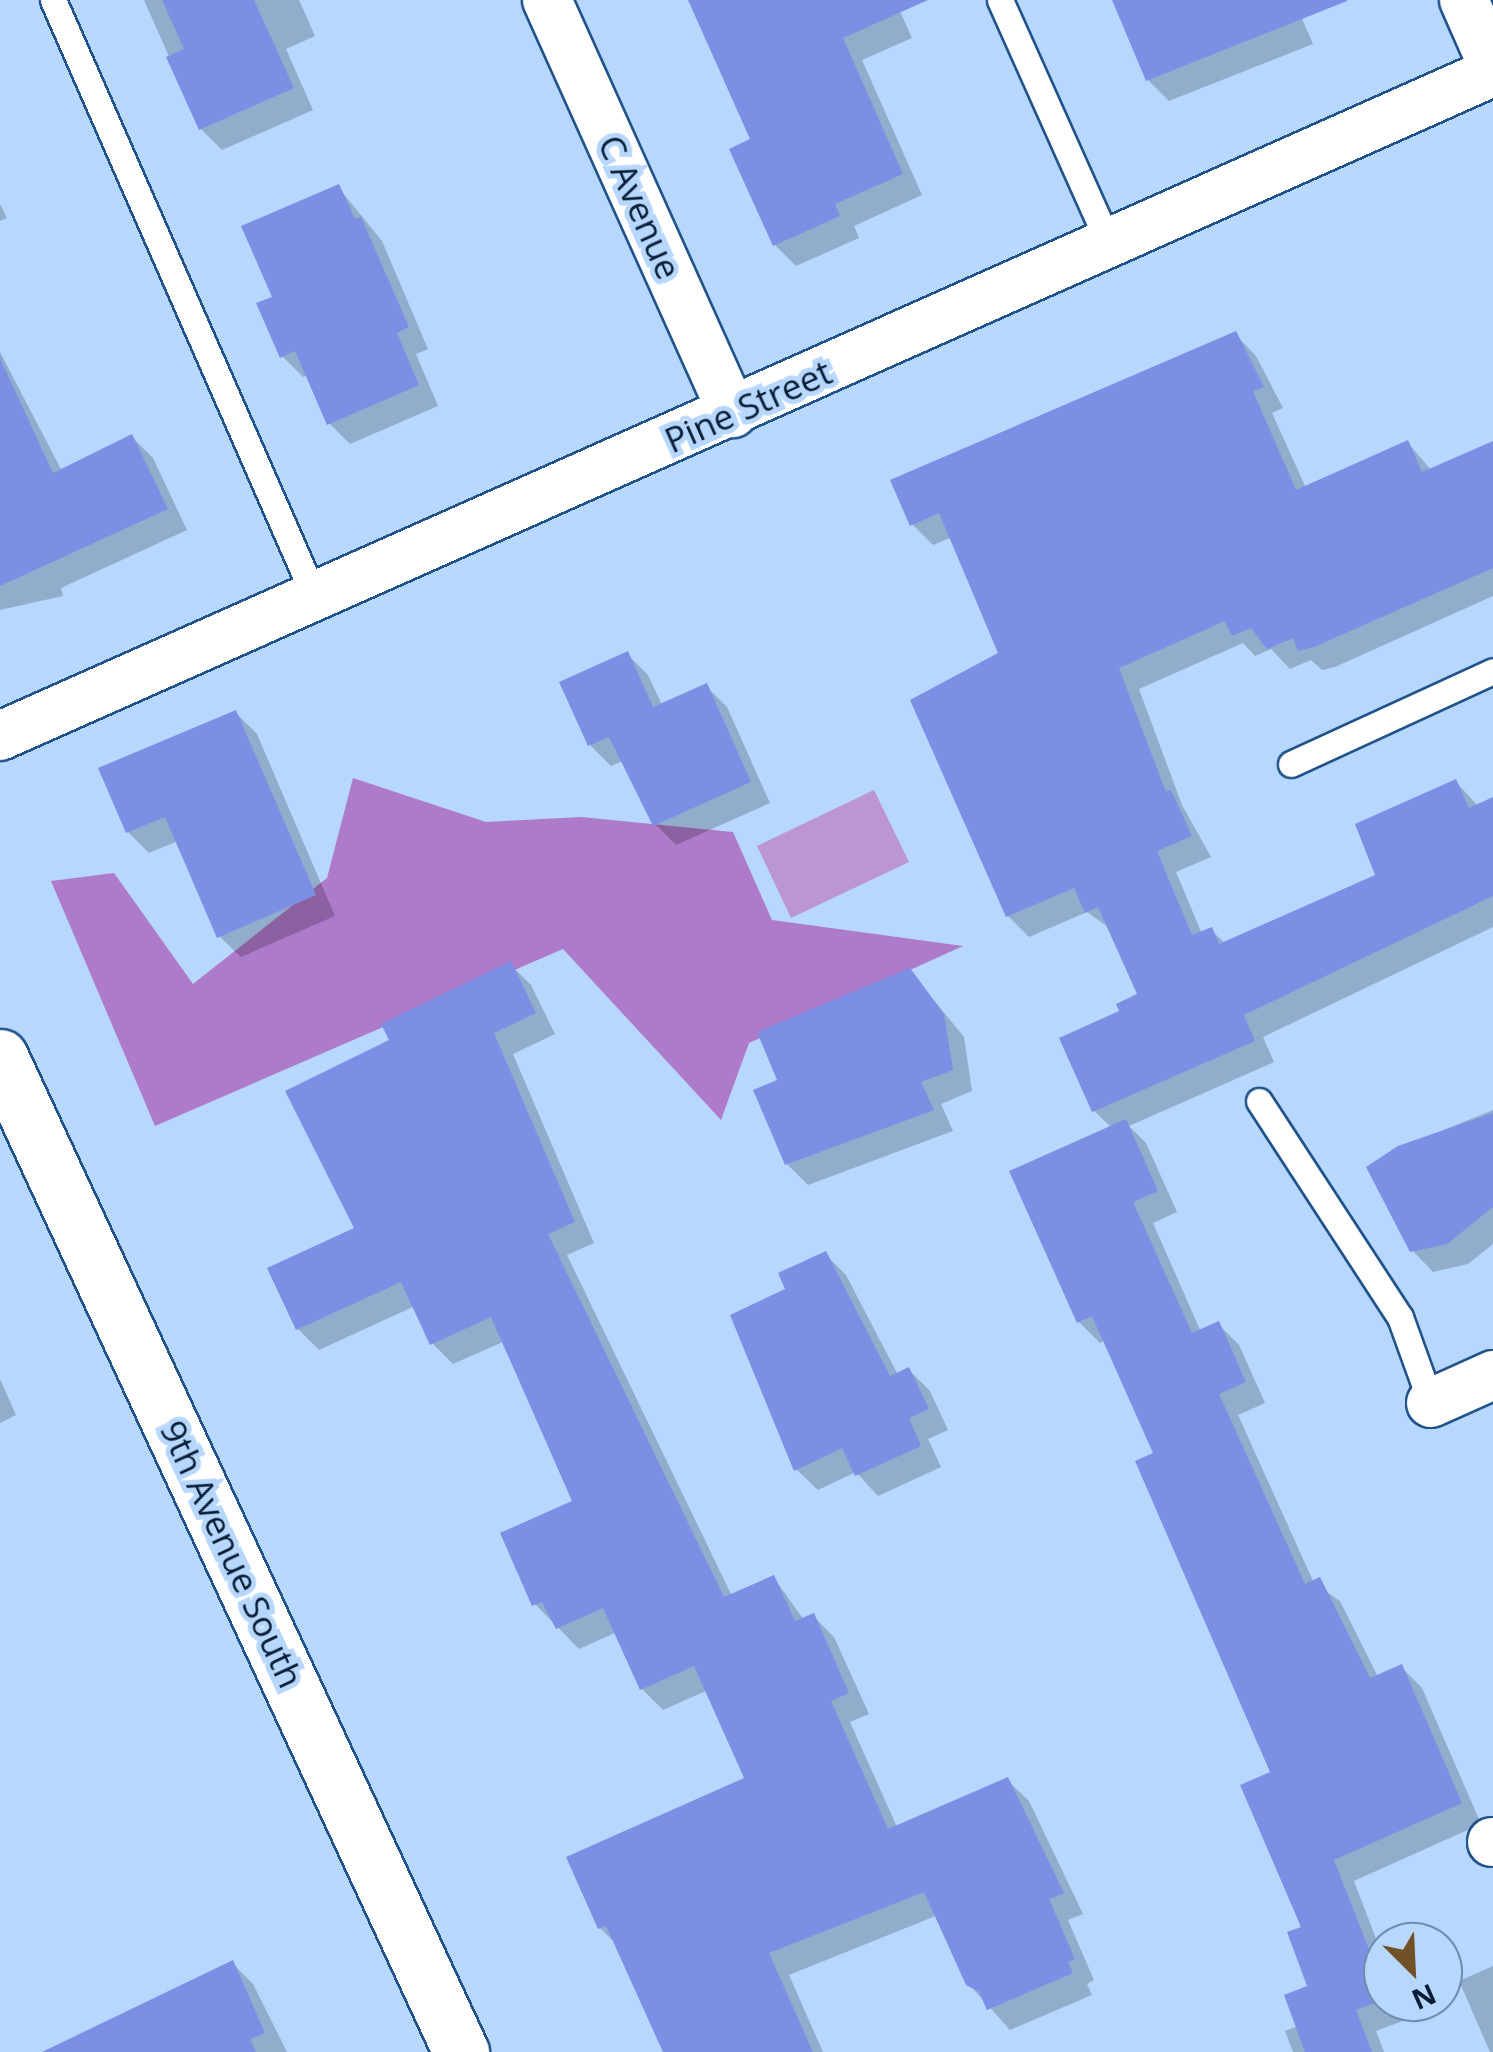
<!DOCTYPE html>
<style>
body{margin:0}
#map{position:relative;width:1493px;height:2052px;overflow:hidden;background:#b7d7fe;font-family:"Open Sans",sans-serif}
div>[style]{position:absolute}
.green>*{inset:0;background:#bb96d0}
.forest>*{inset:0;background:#ae7aca}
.shadow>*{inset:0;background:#0003}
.building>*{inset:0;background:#7d8fe4}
.roads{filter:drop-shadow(2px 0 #21538b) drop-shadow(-2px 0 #21538b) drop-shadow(0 2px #21538b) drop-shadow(0 -2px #21538b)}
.lane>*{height:25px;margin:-12.5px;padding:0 12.5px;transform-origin:12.5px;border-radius:12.5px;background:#fff}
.street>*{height:48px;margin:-24px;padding:0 24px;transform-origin:24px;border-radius:24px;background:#fff}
.secondary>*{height:55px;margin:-27.5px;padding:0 27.5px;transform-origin:27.5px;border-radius:27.5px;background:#fff}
span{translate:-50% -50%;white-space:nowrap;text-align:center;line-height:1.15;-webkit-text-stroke:10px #b7d7fe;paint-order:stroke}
.street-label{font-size:35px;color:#081d35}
.north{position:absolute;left:1363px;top:1922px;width:100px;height:100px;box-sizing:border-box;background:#b7d7fe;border:2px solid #718dae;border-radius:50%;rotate:156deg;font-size:28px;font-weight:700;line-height:40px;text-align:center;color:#081d35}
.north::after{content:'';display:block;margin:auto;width:35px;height:45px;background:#715227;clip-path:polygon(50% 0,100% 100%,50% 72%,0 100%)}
</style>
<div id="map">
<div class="green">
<div style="clip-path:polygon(874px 790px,909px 862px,791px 918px,757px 846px)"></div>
</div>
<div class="forest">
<div style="clip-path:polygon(353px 778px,486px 822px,581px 817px,733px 832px,772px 920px,963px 946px,749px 1043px,721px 1120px,563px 949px,155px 1126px,51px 881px,114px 873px,193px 984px,327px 878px)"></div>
</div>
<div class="shadow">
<div style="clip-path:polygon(144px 0,299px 0,315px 36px,286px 49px,313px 110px,222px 150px,201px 129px)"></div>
<div style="clip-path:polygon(691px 0,895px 0,912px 38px,862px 60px,922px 195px,854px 226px,859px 238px,796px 266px,775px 245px,753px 141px)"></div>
<div style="clip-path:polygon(1115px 0,1294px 0,1313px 44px,1169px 101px,1148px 80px)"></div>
<div style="clip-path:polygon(338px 187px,382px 241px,428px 349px,416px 354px,438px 406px,350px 444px,329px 423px,308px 375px,303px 377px,282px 356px,275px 298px)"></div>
<div style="clip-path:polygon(0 204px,7px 218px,0 221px)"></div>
<div style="clip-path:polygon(1235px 334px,1256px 356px,1283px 408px,1272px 413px,1306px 488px,1408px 443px,1432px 471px,1493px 443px,1493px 596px,1335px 667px,1322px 670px,1311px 660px,1290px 669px,1271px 649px,1255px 656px,1243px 643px,1139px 689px,1182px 805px,1211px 857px,1176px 872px,1202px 934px,1211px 930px,1226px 944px,1379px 876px,1456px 782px,1478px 806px,1493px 799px,1493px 927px,1263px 1037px,1274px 1062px,1129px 1126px,1146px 1143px,1177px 1212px,1153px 1223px,1201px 1332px,1218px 1324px,1239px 1345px,1265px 1403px,1238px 1415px,1314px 1583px,1340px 1601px,1378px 1677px,1401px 1667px,1422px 1688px,1481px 1824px,1354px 1881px,1383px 1957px,1383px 2002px,1401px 2002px,1408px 2019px,1376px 2031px,1384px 2052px,1293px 2052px,1285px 2031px,1298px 2026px,1311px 1987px,1273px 1774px,1157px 1454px,1106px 1340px,1100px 1343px,1079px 1322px,1112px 1128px,1094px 1111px,1122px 1012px,1140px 995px,1112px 930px,1087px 912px,1029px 937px,1008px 916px,1002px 654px,952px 537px,933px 545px,912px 524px)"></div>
<div style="clip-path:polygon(0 352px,62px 471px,132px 437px,153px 458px,187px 530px,61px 588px,63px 596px,0 610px)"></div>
<div style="clip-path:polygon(627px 654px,648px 675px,662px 705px,706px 686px,727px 707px,770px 803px,676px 845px,655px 824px,623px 761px,611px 766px,590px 745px)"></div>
<div style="clip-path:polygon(236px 713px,257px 734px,335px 916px,241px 957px,219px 936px,178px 841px,149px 853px,128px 832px)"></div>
<div style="clip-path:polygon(510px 964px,531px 985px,555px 1034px,513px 1054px,594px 1243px,567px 1255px,732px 1596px,774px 1578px,804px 1620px,813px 1616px,834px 1637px,869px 1714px,850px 1722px,897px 1827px,1007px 1780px,1029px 1801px,1083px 1914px,1068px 1920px,1094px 1980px,1087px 1984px,1092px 1995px,1010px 2030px,968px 1983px,938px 1915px,789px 1975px,823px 2052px,668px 2052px,618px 1946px,600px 1928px,748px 1779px,708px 1690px,663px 1710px,642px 1689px,617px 1632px,579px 1649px,535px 1604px,576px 1502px,505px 1341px,453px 1364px,432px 1343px,415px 1306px,319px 1350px,298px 1329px,357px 1229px,393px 1041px)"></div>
<div style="clip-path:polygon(910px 971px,964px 1037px,972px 1091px,941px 1104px,953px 1131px,808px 1185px,787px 1164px,780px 1082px)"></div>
<div style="clip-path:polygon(1493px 1110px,1493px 1244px,1468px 1264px,1433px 1272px,1412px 1250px,1399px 1148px)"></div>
<div style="clip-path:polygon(825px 1254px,846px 1275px,898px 1375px,909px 1370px,930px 1391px,948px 1430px,928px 1439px,941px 1467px,878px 1496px,856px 1472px,818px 1490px,796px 1469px,788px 1291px)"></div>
<div style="clip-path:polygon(0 1379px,16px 1415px,0 1423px)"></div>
<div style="clip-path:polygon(232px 1963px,253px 1984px,287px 2052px,48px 2052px)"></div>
<div style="clip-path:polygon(1493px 1966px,1493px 2052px,1490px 2052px,1459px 1981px)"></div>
</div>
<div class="building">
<div style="clip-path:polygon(162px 0,254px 0,294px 88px,199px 130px,166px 57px,184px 49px)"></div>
<div style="clip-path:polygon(688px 0,928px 0,843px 38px,903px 174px,835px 204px,840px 216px,773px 246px,729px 149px,750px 139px)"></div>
<div style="clip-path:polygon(1112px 0,1347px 0,1347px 1px,1146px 81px)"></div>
<div style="clip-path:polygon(339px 184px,355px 219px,361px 217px,409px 327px,397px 333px,419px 385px,327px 425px,295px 351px,280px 358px,256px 303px,272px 297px,241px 226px)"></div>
<div style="clip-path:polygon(1236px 331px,1264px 387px,1253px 391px,1296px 490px,1408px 440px,1422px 472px,1493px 441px,1493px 568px,1314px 647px,1298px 651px,1293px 638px,1267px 649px,1251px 628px,1232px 636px,1225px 621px,1119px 668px,1166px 792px,1171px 790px,1192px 836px,1157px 851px,1192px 935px,1212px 927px,1219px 944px,1375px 875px,1355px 824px,1456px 779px,1469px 808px,1493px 797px,1493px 896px,1244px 1015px,1255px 1041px,1092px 1112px,1059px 1038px,1119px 1011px,1116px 1004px,1137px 994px,1098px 907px,1085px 913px,1074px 888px,1006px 917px,910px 700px,998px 653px,939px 513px,910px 526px,890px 480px)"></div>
<div style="clip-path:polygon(0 358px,53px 473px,132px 434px,168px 509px,0 586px)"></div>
<div style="clip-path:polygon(628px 651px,653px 707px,707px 683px,751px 782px,653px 826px,609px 737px,588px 746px,559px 682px)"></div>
<div style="clip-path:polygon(236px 710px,316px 895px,217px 938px,165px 817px,126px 833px,98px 768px)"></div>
<div style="clip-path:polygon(511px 961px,536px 1013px,494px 1033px,575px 1222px,548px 1234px,724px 1597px,774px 1575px,795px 1621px,814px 1613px,849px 1693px,831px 1701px,888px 1829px,1008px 1777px,1064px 1893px,1049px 1899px,1075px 1959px,1068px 1962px,1073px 1973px,987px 2010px,979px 1992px,966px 1985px,924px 1892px,769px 1953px,813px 2052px,663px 2052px,606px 1926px,598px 1929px,566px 1857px,744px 1778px,694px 1666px,640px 1690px,603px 1608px,556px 1629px,542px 1602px,532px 1606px,500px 1533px,572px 1501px,491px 1317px,430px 1345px,401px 1282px,296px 1330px,267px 1268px,354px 1228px,285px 1091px,389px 1040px,381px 1024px)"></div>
<div style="clip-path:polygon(910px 968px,944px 1014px,953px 1070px,921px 1082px,934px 1110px,785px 1165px,753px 1090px,777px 1080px,757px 1032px)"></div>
<div style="clip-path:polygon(1493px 1113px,1493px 1207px,1447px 1244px,1410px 1252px,1366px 1167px,1398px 1146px)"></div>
<div style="clip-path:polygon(1126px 1119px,1158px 1191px,1133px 1202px,1192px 1333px,1219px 1321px,1246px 1382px,1219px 1394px,1305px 1584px,1320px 1577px,1370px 1678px,1402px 1664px,1462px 1803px,1334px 1860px,1383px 1985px,1383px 2000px,1356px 2010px,1372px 2052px,1305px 2052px,1284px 1995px,1307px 1986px,1287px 1932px,1301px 1927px,1240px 1785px,1270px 1772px,1135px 1461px,1153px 1453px,1092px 1316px,1077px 1323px,1009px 1171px)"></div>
<div style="clip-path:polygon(826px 1251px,890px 1376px,909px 1367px,929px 1409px,909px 1418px,921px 1446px,855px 1476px,842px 1448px,794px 1471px,730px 1315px,785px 1289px,778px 1273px)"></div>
<div style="clip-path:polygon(233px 1960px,265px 2033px,250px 2039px,256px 2052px,42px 2052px)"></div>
</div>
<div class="roads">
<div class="lane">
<div style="left:53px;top:0;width:655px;rotate:66.33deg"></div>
<div style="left:1000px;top:0;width:269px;rotate:65.9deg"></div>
<div style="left:1291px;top:764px;width:222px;rotate:-24.7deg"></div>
<div style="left:1259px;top:1101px;width:258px;rotate:56.9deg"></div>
<div style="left:1400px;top:1317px;width:91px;rotate:70.2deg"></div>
</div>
<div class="street">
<div style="left:547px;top:0;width:453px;rotate:65.8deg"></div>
<div style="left:1464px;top:0;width:72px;rotate:66.3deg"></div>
<div style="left:0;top:736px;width:1634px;rotate:-23.98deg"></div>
<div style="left:1431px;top:1403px;width:68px;rotate:-24.3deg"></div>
<div style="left:1492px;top:1842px;width:1px"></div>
</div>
<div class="secondary">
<div style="left:0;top:1057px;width:1097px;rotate:65.14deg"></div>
</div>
</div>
<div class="street-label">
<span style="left:640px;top:207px;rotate:66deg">C Avenue</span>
<span style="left:748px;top:406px;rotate:-24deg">Pine Street</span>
<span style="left:232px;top:1554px;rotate:65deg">9th Avenue South</span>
</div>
<div class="north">N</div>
</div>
